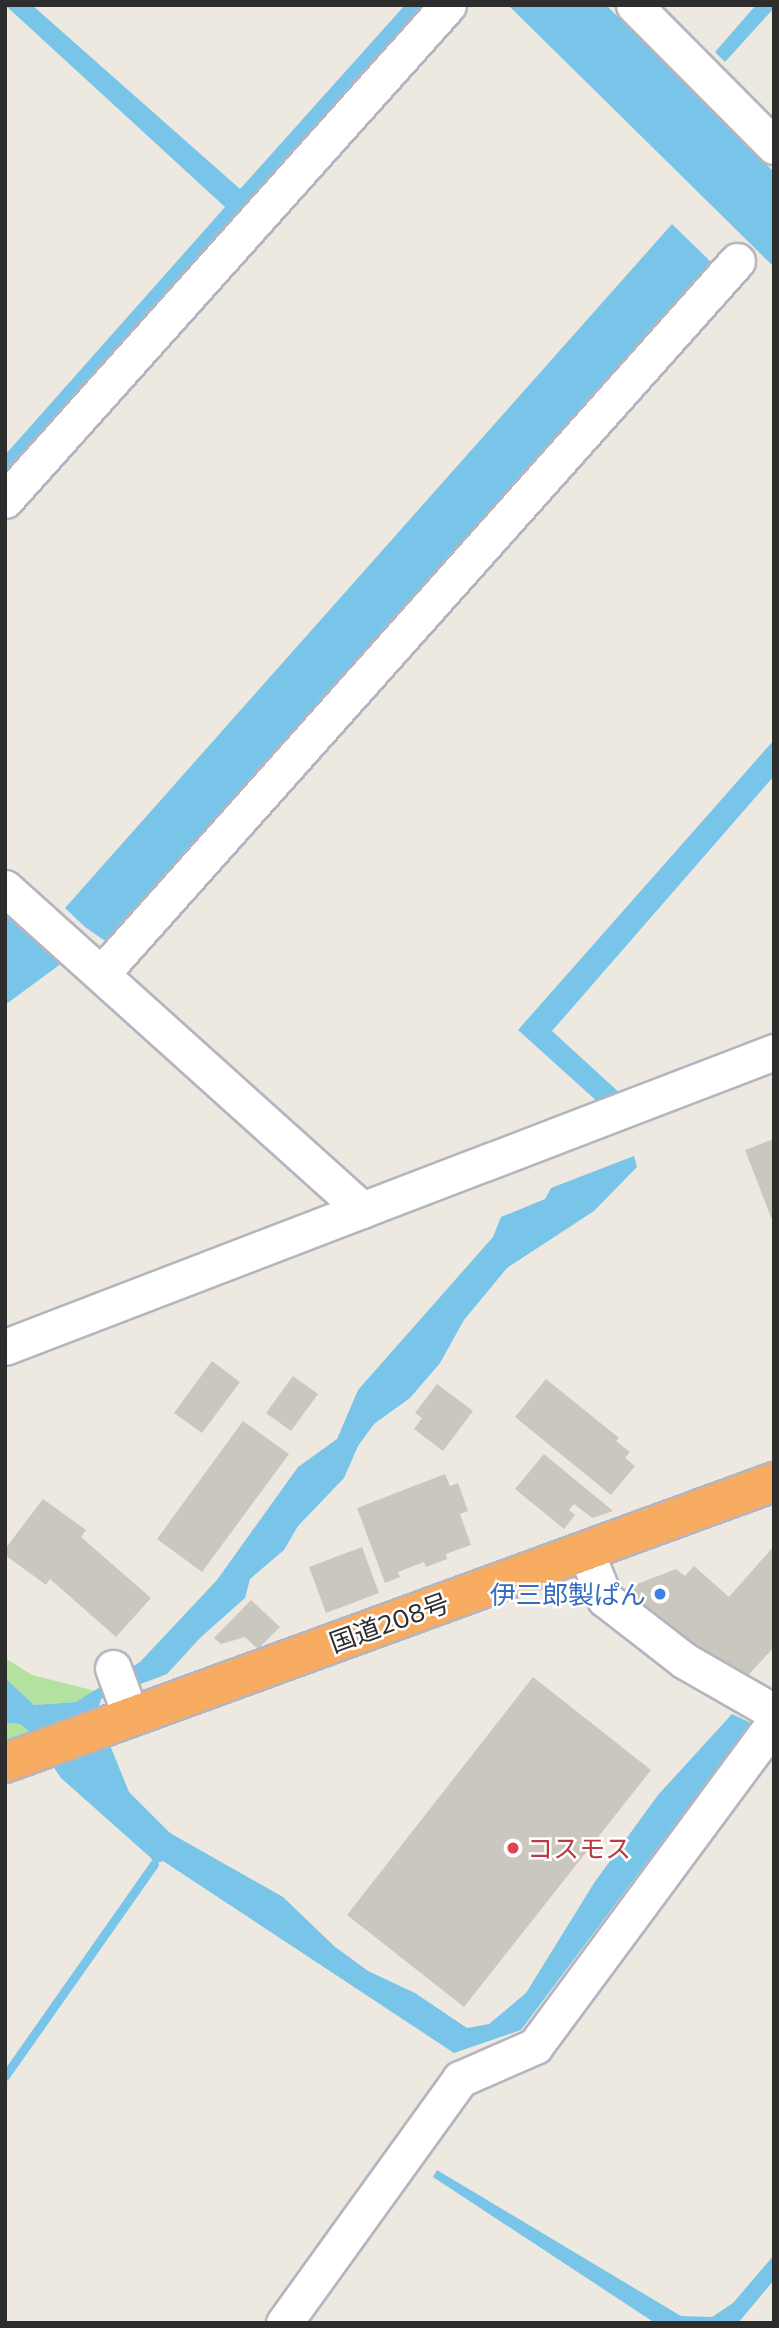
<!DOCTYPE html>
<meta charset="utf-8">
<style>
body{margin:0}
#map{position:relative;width:779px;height:2328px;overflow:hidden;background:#eee9e0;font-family:Commissioner,"Noto Sans JP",sans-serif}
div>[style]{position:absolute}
.green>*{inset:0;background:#b2e1a0}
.water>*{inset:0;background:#79c5ea}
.stream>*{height:9px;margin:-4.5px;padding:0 4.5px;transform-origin:4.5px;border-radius:4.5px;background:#79c5ea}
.building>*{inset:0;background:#cac7bf}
.roads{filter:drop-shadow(2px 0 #b4b5bf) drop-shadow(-2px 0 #b4b5bf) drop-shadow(0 2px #b4b5bf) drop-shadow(0 -2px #b4b5bf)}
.street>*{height:35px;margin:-17.5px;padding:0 17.5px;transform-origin:17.5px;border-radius:17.5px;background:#fff}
.highway>*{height:38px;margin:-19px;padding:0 19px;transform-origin:19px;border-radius:19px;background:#f7ac62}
.dots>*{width:19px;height:19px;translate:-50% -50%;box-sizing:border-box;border:4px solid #fff;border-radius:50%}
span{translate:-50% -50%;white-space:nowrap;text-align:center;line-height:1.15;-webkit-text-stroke:5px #fff;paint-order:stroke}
.shop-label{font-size:26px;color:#366cbe}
.right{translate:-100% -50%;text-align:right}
.street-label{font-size:26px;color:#2d2d2d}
.health-label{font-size:26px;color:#be3a42}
.left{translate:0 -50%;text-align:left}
.frame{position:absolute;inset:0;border:7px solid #2d2d2d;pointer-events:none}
</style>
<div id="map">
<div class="green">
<div style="clip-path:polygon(5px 1658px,32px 1675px,95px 1691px,76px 1702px,34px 1705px,5px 1678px)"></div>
<div style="clip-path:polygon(5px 1723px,20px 1724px,30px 1732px,5px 1741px)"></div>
</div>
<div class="water">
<div style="clip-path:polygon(5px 5px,32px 5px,240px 189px,405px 5px,428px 5px,5px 479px,5px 455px,225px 207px)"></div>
<div style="clip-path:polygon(508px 5px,606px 5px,774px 172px,774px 267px)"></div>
<div style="clip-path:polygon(756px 5px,774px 5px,774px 8px,725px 62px,715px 52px)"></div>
<div style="clip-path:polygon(672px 224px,711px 262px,105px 941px,85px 927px,65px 908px)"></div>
<div style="clip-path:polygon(774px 740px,774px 776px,552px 1031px,622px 1095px,600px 1104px,518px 1030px)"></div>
<div style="clip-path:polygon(5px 913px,62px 963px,5px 1005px)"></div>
<div style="clip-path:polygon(634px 1156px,637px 1167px,594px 1211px,507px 1268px,464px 1320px,440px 1363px,410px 1398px,374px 1424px,358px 1446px,344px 1478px,298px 1526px,284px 1550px,250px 1579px,245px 1598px,200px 1638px,167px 1674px,101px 1699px,97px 1713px,129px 1792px,170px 1833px,283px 1897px,334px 1946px,368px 1971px,415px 1993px,467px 2028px,489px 2024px,526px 1993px,594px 1883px,658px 1795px,732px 1714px,751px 1723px,521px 2030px,454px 2053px,163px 1861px,154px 1864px,151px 1858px,61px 1778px,30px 1732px,20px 1724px,5px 1723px,5px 1678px,34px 1705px,76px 1702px,140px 1662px,217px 1580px,298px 1467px,337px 1439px,358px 1390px,493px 1237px,501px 1217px,545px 1199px,551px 1188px)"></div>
<div style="clip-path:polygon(437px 2170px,681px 2316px,712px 2317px,733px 2303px,774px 2255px,774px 2280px,738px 2323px,655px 2323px,433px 2177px)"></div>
</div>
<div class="stream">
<div style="left:5px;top:2076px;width:259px;rotate:-54.9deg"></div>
</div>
<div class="building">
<div style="clip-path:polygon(774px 1139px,774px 1225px,745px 1150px)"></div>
<div style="clip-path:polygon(212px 1361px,240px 1382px,202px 1433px,174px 1413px)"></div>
<div style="clip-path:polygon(293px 1376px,318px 1394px,291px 1431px,266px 1413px)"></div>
<div style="clip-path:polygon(546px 1379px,619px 1438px,616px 1441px,630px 1452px,625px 1458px,635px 1466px,611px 1495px,515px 1417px)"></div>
<div style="clip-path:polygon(437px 1384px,473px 1411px,443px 1451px,414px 1429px,422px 1418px,415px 1413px)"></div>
<div style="clip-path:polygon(243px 1421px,289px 1454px,202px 1572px,157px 1539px)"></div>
<div style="clip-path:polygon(544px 1454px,613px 1511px,592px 1518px,574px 1504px,569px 1510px,575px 1515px,564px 1529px,515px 1489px)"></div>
<div style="clip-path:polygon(445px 1474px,450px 1486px,458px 1483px,468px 1511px,460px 1514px,471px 1545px,446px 1554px,447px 1559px,426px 1567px,424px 1562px,398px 1572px,400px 1577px,385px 1583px,357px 1508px)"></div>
<div style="clip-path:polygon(43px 1499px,86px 1530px,81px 1537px,151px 1598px,116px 1637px,50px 1579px,46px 1585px,5px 1555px,5px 1549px)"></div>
<div style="clip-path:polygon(774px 1546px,774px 1647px,743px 1681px,686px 1644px,624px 1589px,676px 1569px,685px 1576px,694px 1566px,729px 1597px)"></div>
<div style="clip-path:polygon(362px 1547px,379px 1593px,326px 1613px,309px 1567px)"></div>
<div style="clip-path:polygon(251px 1600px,280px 1627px,258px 1649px,245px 1637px,221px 1644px,214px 1638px)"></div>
<div style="clip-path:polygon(533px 1677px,651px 1770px,464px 2007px,347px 1915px)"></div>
</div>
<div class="roads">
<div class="street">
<div style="left:634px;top:5px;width:199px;rotate:45.2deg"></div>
<div style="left:5px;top:500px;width:664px;rotate:-48.17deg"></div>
<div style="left:5px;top:888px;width:481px;rotate:42deg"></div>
<div style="left:102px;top:973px;width:954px;rotate:-48.27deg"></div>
<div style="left:5px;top:1347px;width:824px;rotate:-20.99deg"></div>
<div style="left:585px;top:1550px;width:53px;rotate:67.8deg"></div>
<div style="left:605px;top:1599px;width:101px;rotate:37.8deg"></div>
<div style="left:685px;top:1661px;width:103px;rotate:29.8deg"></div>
<div style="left:113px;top:1668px;width:52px;rotate:69.8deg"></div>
<div style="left:284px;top:2323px;width:301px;rotate:-54.2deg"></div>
<div style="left:460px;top:2079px;width:82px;rotate:-23.7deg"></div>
<div style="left:535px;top:2046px;width:402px;rotate:-53.5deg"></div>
</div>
<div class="highway">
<div style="left:5px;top:1763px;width:819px;rotate:-20.07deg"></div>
</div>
</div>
<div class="dots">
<div style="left:660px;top:1594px;background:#3f7fe0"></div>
<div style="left:513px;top:1848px;background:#e0444e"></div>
</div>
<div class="shop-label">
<span class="right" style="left:646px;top:1594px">伊三郎製ぱん</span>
</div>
<div class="street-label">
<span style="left:389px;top:1622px;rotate:-20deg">国道208号</span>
</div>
<div class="health-label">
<span class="left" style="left:527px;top:1848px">コスモス</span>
</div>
<div class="frame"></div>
</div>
